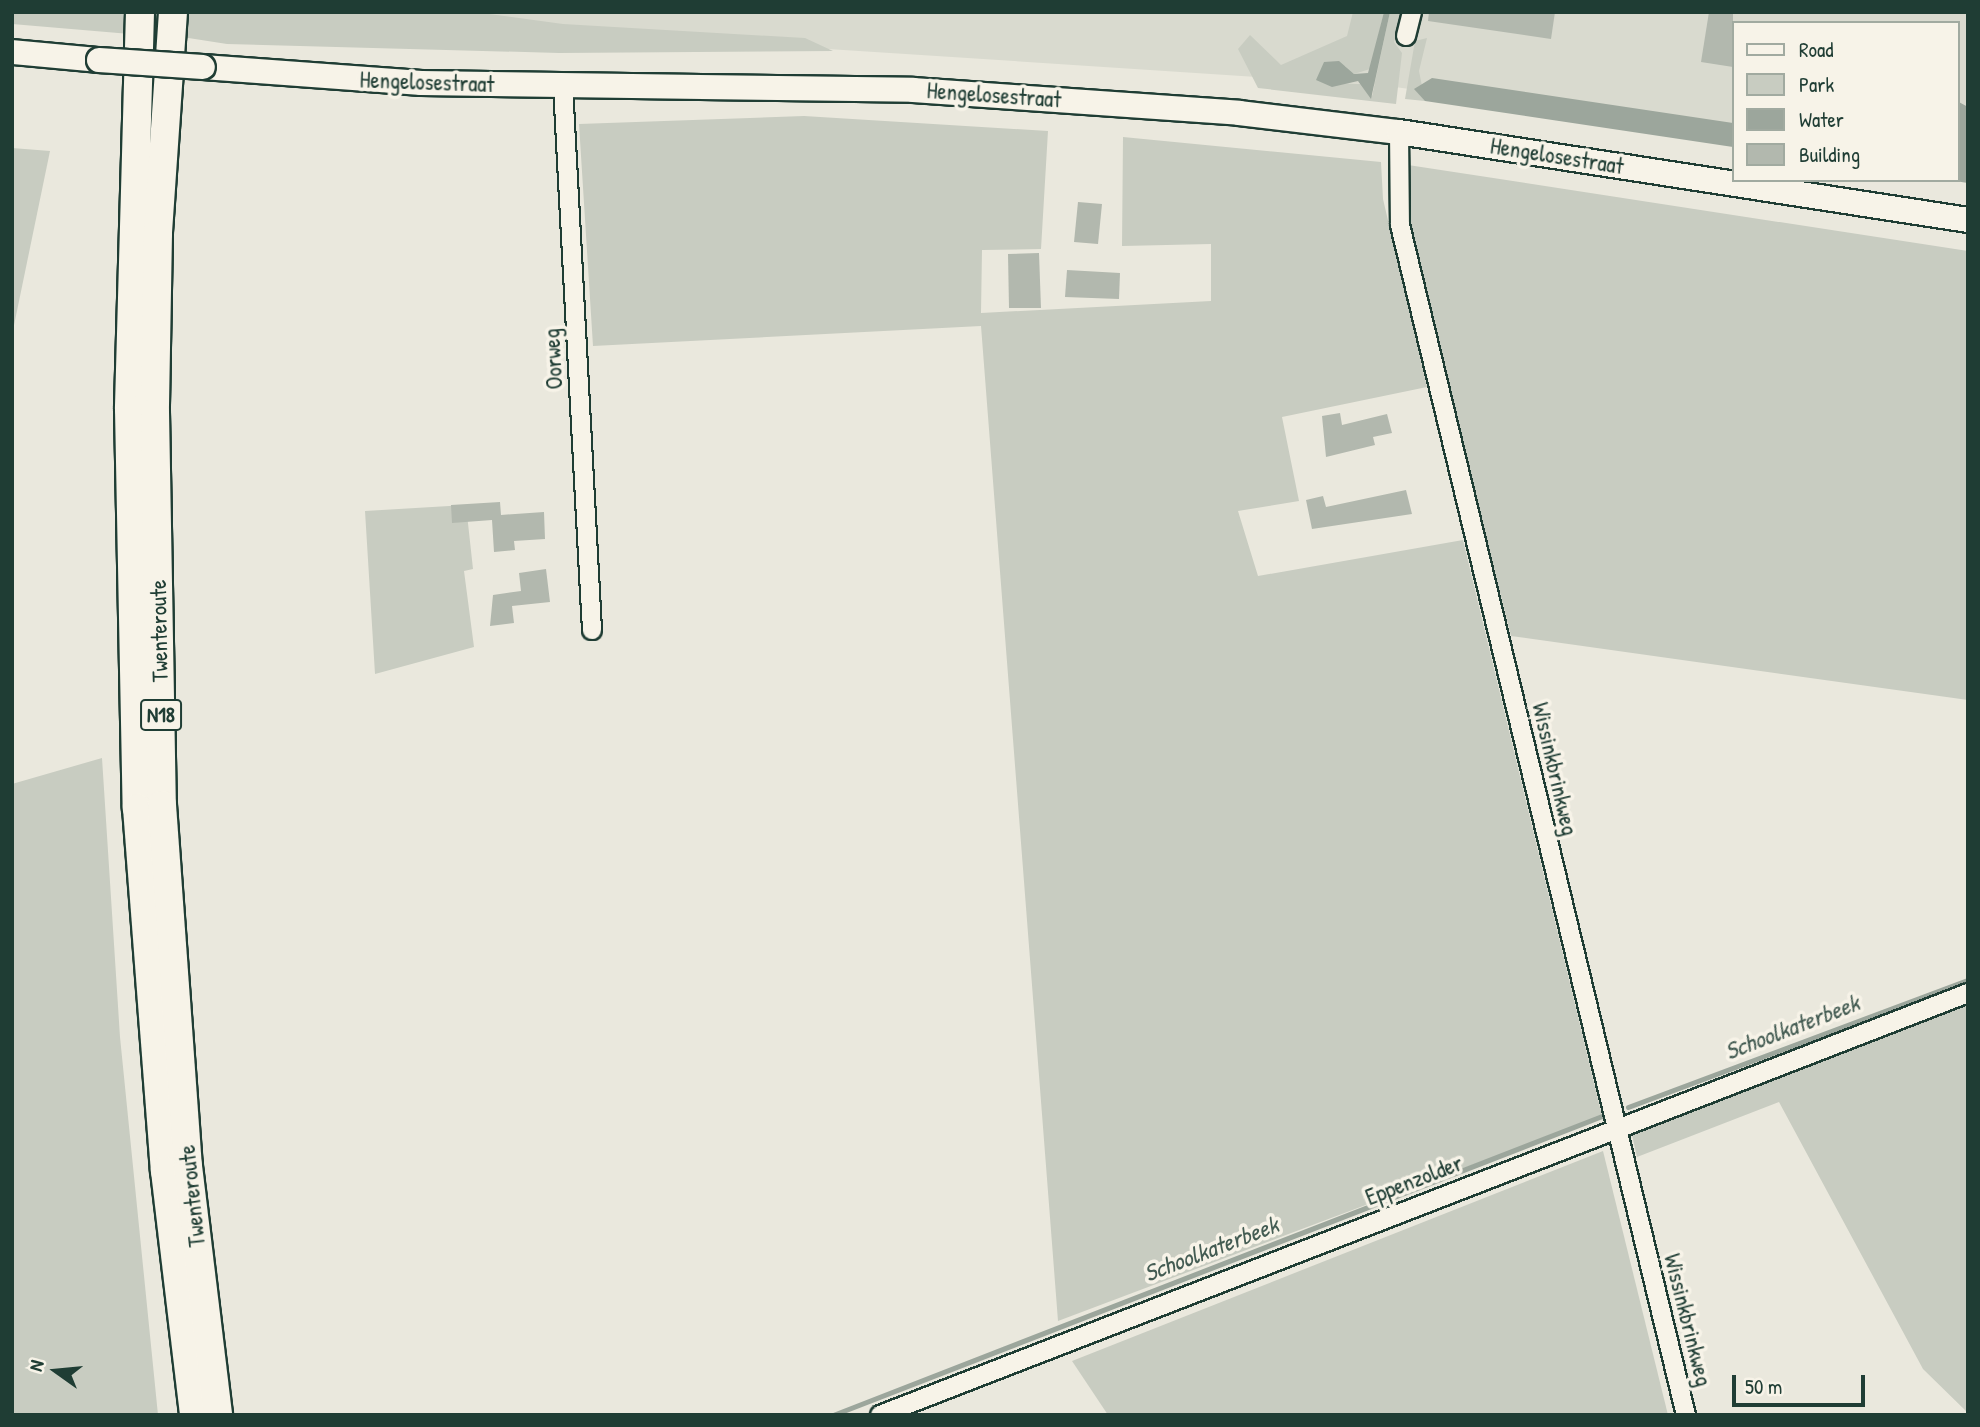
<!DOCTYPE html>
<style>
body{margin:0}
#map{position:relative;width:1980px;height:1427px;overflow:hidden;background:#eae8dd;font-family:"Patrick Hand",sans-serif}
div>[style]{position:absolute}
.built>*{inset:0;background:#d9dacf}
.green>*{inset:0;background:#c8ccc1}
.water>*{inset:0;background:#9ca69c}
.stream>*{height:5px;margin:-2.5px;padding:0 2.5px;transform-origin:2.5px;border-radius:2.5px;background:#9ca69c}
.building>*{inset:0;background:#b2b8ae}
.roads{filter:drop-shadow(2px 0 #1f3d34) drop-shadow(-2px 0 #1f3d34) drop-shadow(0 2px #1f3d34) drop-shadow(0 -2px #1f3d34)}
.minor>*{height:18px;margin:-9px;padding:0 9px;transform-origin:9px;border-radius:9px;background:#f7f3e8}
.secondary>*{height:24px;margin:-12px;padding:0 12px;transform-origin:12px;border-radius:12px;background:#f7f3e8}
.trunk>*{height:28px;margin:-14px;padding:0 14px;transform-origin:14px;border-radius:14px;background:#f7f3e8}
.bridges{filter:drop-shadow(2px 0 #1f3d34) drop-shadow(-2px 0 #1f3d34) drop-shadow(0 2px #1f3d34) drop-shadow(0 -2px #1f3d34)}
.secondary-bridge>*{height:24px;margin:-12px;padding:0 12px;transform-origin:12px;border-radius:12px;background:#f7f3e8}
span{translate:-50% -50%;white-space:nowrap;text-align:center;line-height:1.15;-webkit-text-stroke:7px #f7f3e8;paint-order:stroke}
.shield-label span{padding:2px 5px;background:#f7f3e8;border:2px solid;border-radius:5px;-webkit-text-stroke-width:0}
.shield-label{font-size:21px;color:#1f3d34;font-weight:700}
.street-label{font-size:23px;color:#1f3d34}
.water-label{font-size:24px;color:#445c53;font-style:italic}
.frame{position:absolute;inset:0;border:14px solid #1f3d34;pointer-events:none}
.legend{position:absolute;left:1732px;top:21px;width:228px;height:161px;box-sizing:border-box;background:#f7f3e8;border:2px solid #a1aaa0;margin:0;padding:9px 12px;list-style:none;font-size:21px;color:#1f3d34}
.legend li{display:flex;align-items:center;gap:14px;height:35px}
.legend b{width:35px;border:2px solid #a1aaa0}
.north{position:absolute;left:21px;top:1336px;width:70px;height:70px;-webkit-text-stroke:5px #f7f3e8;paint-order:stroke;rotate:285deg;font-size:19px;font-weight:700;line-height:28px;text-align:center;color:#1f3d34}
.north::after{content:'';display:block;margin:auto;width:24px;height:32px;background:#1f3d34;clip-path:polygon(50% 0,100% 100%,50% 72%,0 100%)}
.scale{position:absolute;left:1732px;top:1375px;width:133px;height:32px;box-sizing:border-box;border:4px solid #1f3d34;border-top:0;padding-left:9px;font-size:21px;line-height:24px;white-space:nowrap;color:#1f3d34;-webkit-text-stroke:5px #f7f3e8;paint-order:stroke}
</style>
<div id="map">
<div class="built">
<div style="clip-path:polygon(260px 12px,1968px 12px,1968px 170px,1957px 168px,1957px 23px,1733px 23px,1733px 135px,1381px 85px)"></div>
</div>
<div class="green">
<div style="clip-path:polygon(12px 12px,130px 12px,130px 34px,12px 24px)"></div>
<div style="clip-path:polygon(183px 12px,474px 12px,563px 24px,805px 38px,833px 51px,559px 53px,227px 44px,182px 37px)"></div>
<div style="clip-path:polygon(1353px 12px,1384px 12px,1370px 69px,1354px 74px,1345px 66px,1341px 83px,1364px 84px,1372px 96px,1390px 12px,1402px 12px,1394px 42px,1402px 53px,1396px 104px,1258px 88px,1238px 49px,1250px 35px,1281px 65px,1347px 36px)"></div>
<div style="clip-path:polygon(1427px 38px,1419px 71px,1425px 101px,1405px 99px,1415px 41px)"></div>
<div style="clip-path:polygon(804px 116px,1048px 131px,1041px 249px,982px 250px,981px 313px,1211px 301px,1211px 244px,1122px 246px,1123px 137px,1381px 162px,1383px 199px,1427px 387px,1282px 417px,1299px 501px,1238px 511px,1258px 576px,1463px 540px,1602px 1116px,1058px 1321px,981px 326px,593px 346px,579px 124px)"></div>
<div style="clip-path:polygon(12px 148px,50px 151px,12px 335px)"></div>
<div style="clip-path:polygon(1408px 165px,1968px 251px,1968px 700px,1511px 636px,1404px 214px)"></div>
<div style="clip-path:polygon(466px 505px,473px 569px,464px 571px,474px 647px,375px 674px,365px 511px)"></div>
<div style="clip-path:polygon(102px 758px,120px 1037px,158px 1415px,12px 1415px,12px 784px)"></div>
<div style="clip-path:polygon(1968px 1004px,1968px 1413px,1923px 1369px,1779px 1102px,1637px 1157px,1632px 1135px)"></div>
<div style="clip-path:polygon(1603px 1151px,1668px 1415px,1108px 1415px,1072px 1361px)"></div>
</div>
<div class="water">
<div style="clip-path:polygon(1384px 12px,1390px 12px,1371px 99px,1358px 81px,1332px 87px,1316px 80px,1324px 62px,1339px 61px,1354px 74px,1368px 73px)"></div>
<div style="clip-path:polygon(1432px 78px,1733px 123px,1733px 147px,1425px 101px,1414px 89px)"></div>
<div style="clip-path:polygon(1957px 101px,1968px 107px,1968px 183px,1948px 180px,1957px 180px)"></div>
</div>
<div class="stream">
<div style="left:1628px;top:1107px;width:363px;rotate:-20.5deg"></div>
<div style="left:833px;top:1415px;width:825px;rotate:-21.25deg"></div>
</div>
<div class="building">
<div style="clip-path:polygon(1429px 12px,1555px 12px,1551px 39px,1428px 21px)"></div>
<div style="clip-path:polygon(1709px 12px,1733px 12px,1733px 67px,1701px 62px)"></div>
<div style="clip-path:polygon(1078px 202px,1102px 204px,1098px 244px,1074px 242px)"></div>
<div style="clip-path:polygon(1039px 253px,1041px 308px,1009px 308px,1008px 254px)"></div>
<div style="clip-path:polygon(1067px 270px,1120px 273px,1119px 299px,1065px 297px)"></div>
<div style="clip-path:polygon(1340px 413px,1342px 425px,1387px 414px,1392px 433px,1373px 437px,1375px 445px,1326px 457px,1322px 416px)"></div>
<div style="clip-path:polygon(1406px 490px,1412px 514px,1312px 529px,1306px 500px,1323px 496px,1326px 507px)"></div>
<div style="clip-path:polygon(500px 502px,501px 515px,544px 512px,545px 539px,514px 541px,515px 550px,494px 552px,492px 520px,452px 523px,451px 505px)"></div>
<div style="clip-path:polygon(546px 569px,550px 602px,512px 606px,514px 623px,490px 626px,493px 595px,521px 591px,519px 573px)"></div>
</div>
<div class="roads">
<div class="minor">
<div style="left:1406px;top:36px;width:25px;rotate:-76deg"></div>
<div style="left:563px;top:86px;width:545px;rotate:86.95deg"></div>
<div style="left:1399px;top:132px;width:93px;rotate:89.4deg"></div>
<div style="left:1400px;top:225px;width:1224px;rotate:76.49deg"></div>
<div style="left:880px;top:1415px;width:1167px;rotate:-21.2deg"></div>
</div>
<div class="secondary">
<div style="left:12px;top:52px;width:87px;rotate:5.3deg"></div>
<div style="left:203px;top:67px;width:219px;rotate:4.2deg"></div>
<div style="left:421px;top:83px;width:492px;rotate:0.8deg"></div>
<div style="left:913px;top:90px;width:327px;rotate:4deg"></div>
<div style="left:1239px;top:113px;width:161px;rotate:6.8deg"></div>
<div style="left:1399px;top:132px;width:576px;rotate:8.79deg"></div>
</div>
<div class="trunk">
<div style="left:140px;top:12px;width:397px;rotate:91.6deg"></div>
<div style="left:129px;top:409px;width:399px;rotate:88.9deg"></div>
<div style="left:137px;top:808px;width:364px;rotate:85.6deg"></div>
<div style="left:165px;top:1171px;width:246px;rotate:83.2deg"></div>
<div style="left:173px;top:12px;width:222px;rotate:93.9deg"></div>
<div style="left:158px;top:233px;width:179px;rotate:91deg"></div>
<div style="left:155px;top:412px;width:393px;rotate:89deg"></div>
<div style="left:162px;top:805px;width:362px;rotate:85.9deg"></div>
<div style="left:188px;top:1166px;width:251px;rotate:83.1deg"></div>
</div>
</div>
<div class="bridges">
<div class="secondary-bridge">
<div style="left:99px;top:60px;width:104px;rotate:3.9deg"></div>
</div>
</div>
<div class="shield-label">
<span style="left:161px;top:715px">N18</span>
</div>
<div class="street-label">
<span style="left:427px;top:82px;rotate:2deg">Hengelosestraat</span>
<span style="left:994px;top:95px;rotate:4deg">Hengelosestraat</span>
<span style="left:1557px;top:156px;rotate:9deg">Hengelosestraat</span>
<span style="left:553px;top:359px;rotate:-93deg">Oorweg</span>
<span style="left:159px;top:631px;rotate:-91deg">Twenteroute</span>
<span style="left:1555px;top:769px;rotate:77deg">Wissinkbrinkweg</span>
<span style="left:1414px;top:1180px;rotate:-21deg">Eppenzolder</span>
<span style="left:192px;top:1196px;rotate:-96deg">Twenteroute</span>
<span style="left:1688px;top:1320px;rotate:76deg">Wissinkbrinkweg</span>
</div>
<div class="water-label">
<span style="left:1792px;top:1027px;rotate:-21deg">Schoolkaterbeek</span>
<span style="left:1211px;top:1249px;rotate:-21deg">Schoolkaterbeek</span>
</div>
<div class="frame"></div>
<ul class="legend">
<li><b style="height:9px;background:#f7f3e8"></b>Road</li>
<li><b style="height:19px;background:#c8ccc1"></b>Park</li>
<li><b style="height:19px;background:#9ca69c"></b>Water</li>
<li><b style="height:19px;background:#b2b8ae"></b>Building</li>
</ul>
<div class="north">N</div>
<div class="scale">50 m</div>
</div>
